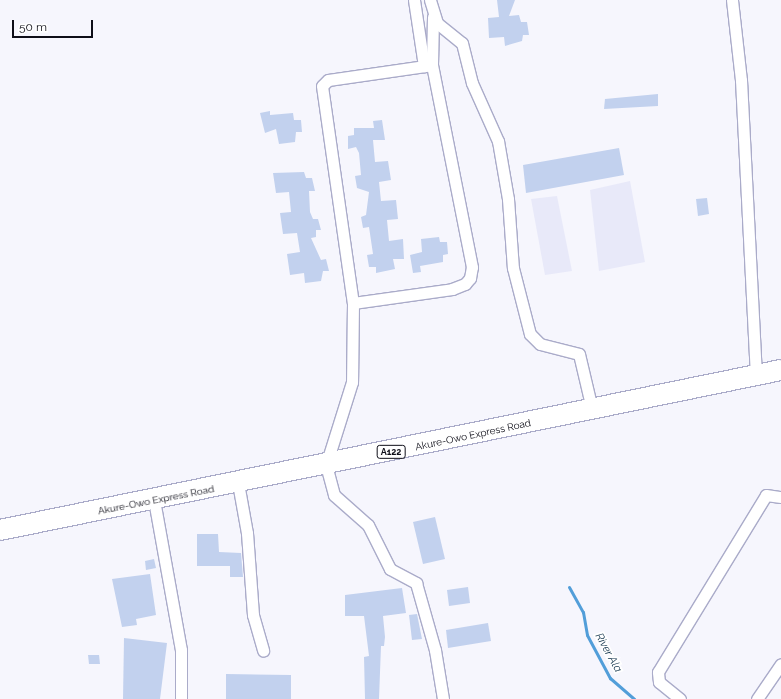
<!DOCTYPE html>
<style>
body{margin:0}
#map{position:relative;width:781px;height:699px;overflow:hidden;background:#f6f6fd;font-family:Raleway,sans-serif}
div>[style]{position:absolute}
.built>*{inset:0;background:#e8e9f9}
.stream>*{height:3px;margin:-1.5px;padding:0 1.5px;transform-origin:1.5px;border-radius:1.5px;background:#529ed9}
.building>*{inset:0;background:#c2d1ee}
.roads{filter:drop-shadow(1px 0 #aaabc9) drop-shadow(-1px 0 #aaabc9) drop-shadow(0 1px #aaabc9) drop-shadow(0 -1px #aaabc9)}
.street>*{height:11px;margin:-5.5px;padding:0 5.5px;transform-origin:5.5px;border-radius:5.5px;background:#fff}
.highway>*{height:20px;margin:-10px;padding:0 10px;transform-origin:10px;border-radius:10px;background:#fff}
span{translate:-50% -50%;white-space:nowrap;text-align:center;line-height:1.15;-webkit-text-stroke:3.5px #fff;paint-order:stroke}
.shield-label span{padding:1px 3px;background:#fff;border:1px solid;border-radius:3px;-webkit-text-stroke-width:0}
.shield-label{font-size:9px;color:#0e0e18;font-weight:700}
.street-label{font-size:10px;color:#0e0e18}
.water-label{font-size:11px;color:#13344c;font-style:italic}
.scale{position:absolute;left:12px;top:20px;width:81px;height:18px;box-sizing:border-box;border:2px solid #0e0e18;border-top:0;padding-left:5px;font-size:12px;line-height:14px;white-space:nowrap;color:#0e0e18;-webkit-text-stroke:3px #fff;paint-order:stroke}
</style>
<div id="map">
<div class="built">
<div style="clip-path:polygon(630px 181px,645px 262px,599px 271px,590px 190px)"></div>
<div style="clip-path:polygon(557px 196px,572px 271px,545px 275px,531px 199px)"></div>
</div>
<div class="stream">
<div style="left:569px;top:587px;width:29px;rotate:61deg"></div>
<div style="left:583px;top:612px;width:23px;rotate:80deg"></div>
<div style="left:587px;top:635px;width:49px;rotate:61.9deg"></div>
<div style="left:610px;top:678px;width:32px;rotate:41deg"></div>
</div>
<div class="building">
<div style="clip-path:polygon(497px 0,515px 0,509px 16px,519px 15px,521px 22px,527px 22px,529px 35px,523px 35px,522px 41px,505px 46px,504px 37px,489px 38px,488px 18px,499px 17px)"></div>
<div style="clip-path:polygon(658px 94px,658px 106px,604px 109px,605px 99px)"></div>
<div style="clip-path:polygon(270px 111px,270px 115px,293px 113px,294px 120px,301px 120px,302px 132px,296px 132px,295px 142px,279px 144px,276px 129px,265px 133px,260px 113px)"></div>
<div style="clip-path:polygon(382px 120px,385px 140px,373px 140px,375px 162px,388px 161px,391px 180px,379px 182px,381px 201px,396px 200px,398px 219px,387px 220px,389px 241px,403px 239px,404px 259px,393px 259px,395px 269px,376px 273px,376px 267px,369px 267px,367px 255px,373px 254px,369px 227px,363px 228px,361px 217px,366px 215px,369px 192px,357px 188px,355px 176px,361px 175px,359px 153px,356px 147px,348px 149px,348px 136px,354px 135px,354px 128px,374px 128px,373px 121px)"></div>
<div style="clip-path:polygon(619px 148px,624px 175px,526px 193px,523px 165px)"></div>
<div style="clip-path:polygon(304px 172px,306px 178px,312px 178px,315px 191px,309px 191px,310px 212px,313px 219px,318px 219px,321px 230px,316px 230px,316px 237px,311px 238px,321px 260px,326px 259px,329px 271px,323px 271px,321px 281px,305px 283px,304px 273px,290px 275px,287px 254px,300px 252px,297px 233px,283px 234px,280px 213px,291px 212px,289px 192px,276px 193px,273px 173px)"></div>
<div style="clip-path:polygon(707px 198px,709px 214px,698px 216px,696px 199px)"></div>
<div style="clip-path:polygon(439px 237px,440px 242px,447px 242px,448px 254px,443px 255px,443px 262px,420px 266px,421px 272px,413px 273px,410px 255px,422px 252px,421px 239px)"></div>
<div style="clip-path:polygon(435px 517px,445px 559px,423px 564px,413px 522px)"></div>
<div style="clip-path:polygon(197px 534px,218px 534px,219px 552px,241px 553px,243px 577px,230px 577px,230px 566px,197px 566px)"></div>
<div style="clip-path:polygon(154px 559px,156px 568px,146px 570px,145px 561px)"></div>
<div style="clip-path:polygon(150px 574px,156px 615px,136px 619px,137px 625px,122px 627px,112px 579px)"></div>
<div style="clip-path:polygon(468px 587px,470px 603px,449px 606px,447px 590px)"></div>
<div style="clip-path:polygon(402px 588px,406px 613px,383px 616px,385px 637px,384px 646px,381px 646px,379px 699px,365px 699px,364px 657px,369px 656px,364px 616px,345px 616px,345px 595px)"></div>
<div style="clip-path:polygon(417px 614px,422px 639px,412px 640px,409px 615px)"></div>
<div style="clip-path:polygon(488px 623px,491px 641px,448px 648px,446px 630px)"></div>
<div style="clip-path:polygon(124px 638px,167px 643px,160px 699px,123px 699px)"></div>
<div style="clip-path:polygon(88px 655px,99px 655px,100px 664px,89px 664px)"></div>
<div style="clip-path:polygon(226px 674px,291px 675px,291px 699px,226px 699px)"></div>
</div>
<div class="roads">
<div class="street">
<div style="left:414px;top:0;width:67px;rotate:81.4deg"></div>
<div style="left:430px;top:0;width:24px;rotate:73deg"></div>
<div style="left:437px;top:23px;width:32px;rotate:39deg"></div>
<div style="left:462px;top:43px;width:41px;rotate:76deg"></div>
<div style="left:472px;top:83px;width:64px;rotate:65.9deg"></div>
<div style="left:498px;top:141px;width:59px;rotate:80.2deg"></div>
<div style="left:508px;top:199px;width:69px;rotate:85.9deg"></div>
<div style="left:513px;top:268px;width:68px;rotate:75.6deg"></div>
<div style="left:530px;top:334px;width:14px;rotate:45deg"></div>
<div style="left:540px;top:344px;width:40px;rotate:14.4deg"></div>
<div style="left:579px;top:354px;width:57px;rotate:76.7deg"></div>
<div style="left:732px;top:0;width:81px;rotate:83.6deg"></div>
<div style="left:741px;top:80px;width:295px;rotate:87.1deg"></div>
<div style="left:432px;top:65px;width:105px;rotate:171.8deg"></div>
<div style="left:328px;top:80px;width:8px;rotate:135deg"></div>
<div style="left:322px;top:86px;width:219px;rotate:81.9deg"></div>
<div style="left:353px;top:303px;width:79px;rotate:90.7deg"></div>
<div style="left:352px;top:382px;width:87px;rotate:107.4deg"></div>
<div style="left:326px;top:465px;width:31px;rotate:75deg"></div>
<div style="left:334px;top:495px;width:45px;rotate:41.4deg"></div>
<div style="left:368px;top:525px;width:49px;rotate:63.4deg"></div>
<div style="left:390px;top:569px;width:30px;rotate:28deg"></div>
<div style="left:416px;top:583px;width:70px;rotate:74.2deg"></div>
<div style="left:435px;top:650px;width:50px;rotate:80.7deg"></div>
<div style="left:353px;top:303px;width:100px;rotate:-8deg"></div>
<div style="left:452px;top:289px;width:14px;rotate:-21deg"></div>
<div style="left:465px;top:284px;width:8px;rotate:-50deg"></div>
<div style="left:470px;top:278px;width:11px;rotate:-80deg"></div>
<div style="left:472px;top:267px;width:206px;rotate:-101.2deg"></div>
<div style="left:432px;top:65px;width:48px;rotate:-88.8deg"></div>
<div style="left:238px;top:483px;width:51px;rotate:79.8deg"></div>
<div style="left:247px;top:533px;width:82px;rotate:85.8deg"></div>
<div style="left:253px;top:615px;width:37px;rotate:74deg"></div>
<div style="left:154px;top:500px;width:152px;rotate:79.8deg"></div>
<div style="left:181px;top:650px;width:49px;rotate:90deg"></div>
<div style="left:680px;top:699px;width:27px;rotate:-141deg"></div>
<div style="left:659px;top:682px;width:10px;rotate:-96deg"></div>
<div style="left:658px;top:672px;width:207px;rotate:-58.6deg"></div>
<div style="left:766px;top:495px;width:15px;rotate:8deg"></div>
<div style="left:757px;top:699px;width:42px;rotate:-55.6deg"></div>
</div>
<div class="highway">
<div style="left:0;top:530px;width:797px;rotate:-11.58deg"></div>
</div>
</div>
<div class="shield-label">
<span style="left:391px;top:452px">A122</span>
</div>
<div class="street-label">
<span style="left:473px;top:435px;rotate:-12deg">Akure-Owo Express Road</span>
<span style="left:156px;top:500px;rotate:-11deg">Akure-Owo Express Road</span>
</div>
<div class="water-label">
<span style="left:608px;top:653px;rotate:61deg">River Ala</span>
</div>
<div class="scale">50 m</div>
</div>
